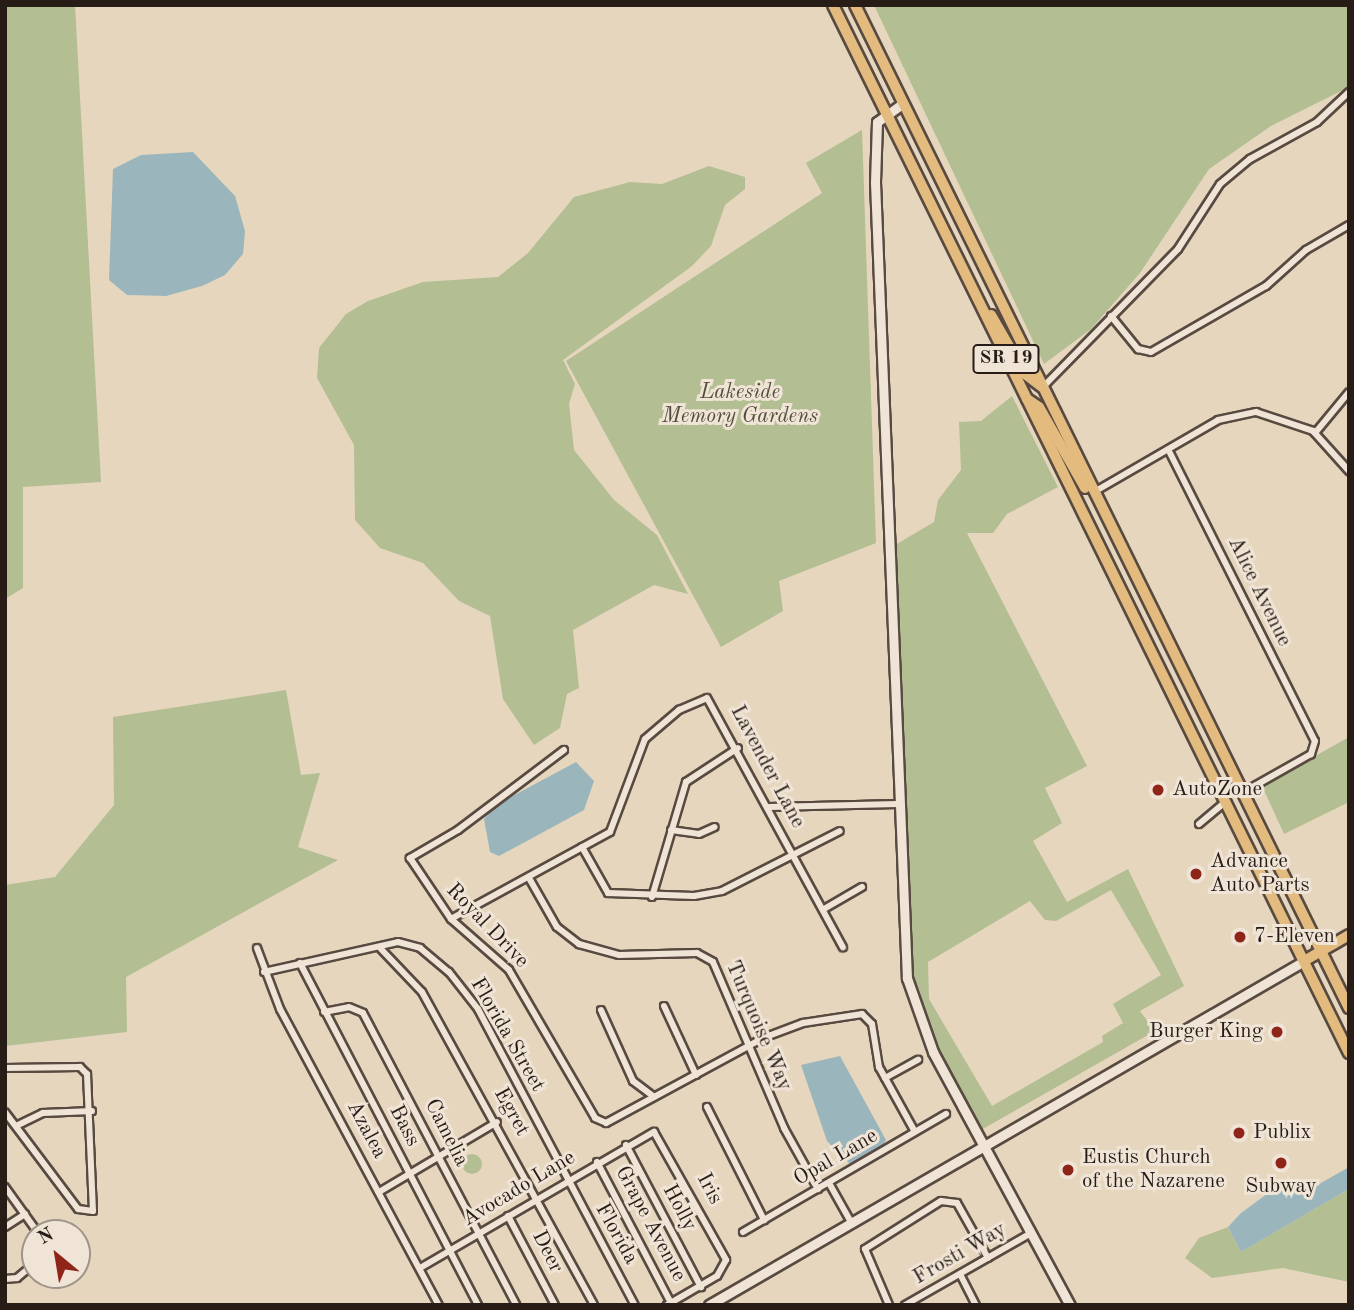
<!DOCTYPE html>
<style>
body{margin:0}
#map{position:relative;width:1354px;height:1310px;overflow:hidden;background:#e6d6be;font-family:"Old Standard TT",serif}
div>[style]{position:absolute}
.green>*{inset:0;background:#b3be93}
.round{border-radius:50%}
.water>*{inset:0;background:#9ab6bc}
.roads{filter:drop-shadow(2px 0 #584a41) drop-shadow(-2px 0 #584a41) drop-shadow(0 2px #584a41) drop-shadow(0 -2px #584a41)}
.street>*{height:6px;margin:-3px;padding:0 3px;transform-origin:3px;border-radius:3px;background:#efe4d5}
.secondary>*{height:9px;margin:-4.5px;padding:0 4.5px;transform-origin:4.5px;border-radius:4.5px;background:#efe4d5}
.primary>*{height:10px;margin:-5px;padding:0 5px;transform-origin:5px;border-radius:5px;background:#e3bb7f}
.dots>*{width:19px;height:19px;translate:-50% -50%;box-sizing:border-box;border:4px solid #efe4d5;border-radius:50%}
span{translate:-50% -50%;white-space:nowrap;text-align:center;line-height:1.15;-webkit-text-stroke:6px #efe4d5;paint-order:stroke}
.shield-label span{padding:2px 5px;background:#efe4d5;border:2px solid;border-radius:5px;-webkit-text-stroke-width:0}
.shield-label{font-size:19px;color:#281c17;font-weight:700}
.park-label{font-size:21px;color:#524d3c;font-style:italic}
.street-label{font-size:21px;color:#281c17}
.poi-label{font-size:21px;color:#281c17}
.left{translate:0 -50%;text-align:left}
.right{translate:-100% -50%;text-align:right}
.frame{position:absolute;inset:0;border:7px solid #281c17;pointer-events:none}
.north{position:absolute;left:21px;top:1219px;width:70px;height:70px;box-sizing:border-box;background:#efe4d5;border:2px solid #9f9489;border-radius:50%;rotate:330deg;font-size:19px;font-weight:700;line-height:28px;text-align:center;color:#281c17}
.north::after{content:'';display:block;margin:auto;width:24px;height:32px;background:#8f2418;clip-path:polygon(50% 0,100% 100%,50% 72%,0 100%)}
</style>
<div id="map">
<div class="green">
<div style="clip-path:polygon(5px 5px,75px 5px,101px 482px,23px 487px,23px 588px,5px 599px)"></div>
<div style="clip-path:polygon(874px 5px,1349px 5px,1349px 87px,1271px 126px,1209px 169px,1140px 273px,1091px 329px,1044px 364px)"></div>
<div style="clip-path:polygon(862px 130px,876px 543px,779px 581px,783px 611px,721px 647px,566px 361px,822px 193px,806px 163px)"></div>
<div style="clip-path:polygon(709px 166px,745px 177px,745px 189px,725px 205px,711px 246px,692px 266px,563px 360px,575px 384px,569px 404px,574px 450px,614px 500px,657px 535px,688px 594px,654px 585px,573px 630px,579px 688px,567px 694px,560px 728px,534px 745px,503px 699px,490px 616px,459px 601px,423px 563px,380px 548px,355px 520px,354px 445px,317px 378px,319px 348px,346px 314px,368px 301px,423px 282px,498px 277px,528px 253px,574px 197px,630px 182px,662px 184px)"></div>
<div style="clip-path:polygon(evenodd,1012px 396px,1058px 487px,1007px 514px,993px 533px,967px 533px,1087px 766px,1045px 788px,1062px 823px,1033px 841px,1067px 902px,1128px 869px,1184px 986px,1140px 1011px,1155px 1031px,981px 1130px,936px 1050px,911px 978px,890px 548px,934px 522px,938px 500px,961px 470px,959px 422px,981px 421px,1012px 396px,1111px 890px,1161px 975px,1113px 1004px,1123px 1023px,1102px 1036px,1103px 1042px,992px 1106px,929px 999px,928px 962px,1030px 901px,1045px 920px,1056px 921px,1111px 890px)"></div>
<div style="clip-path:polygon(286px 690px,301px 775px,320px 773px,298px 847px,338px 860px,126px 977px,127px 1032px,5px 1046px,5px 885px,55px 877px,114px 805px,113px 717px)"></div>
<div style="clip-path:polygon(1349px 737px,1349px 802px,1284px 834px,1262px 786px)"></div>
<div class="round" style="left:462px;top:1154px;width:20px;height:20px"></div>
<div style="clip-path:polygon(1349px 1189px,1349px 1282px,1283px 1268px,1212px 1278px,1185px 1258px,1199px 1238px,1228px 1227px,1241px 1252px)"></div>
</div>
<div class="water">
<div style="clip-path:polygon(193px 152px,235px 196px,245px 231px,243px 254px,225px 275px,202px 286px,166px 296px,127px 295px,109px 280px,113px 169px,141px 155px)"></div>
<div style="clip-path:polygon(576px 762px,594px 781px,584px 810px,499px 856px,490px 852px,484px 819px,496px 805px)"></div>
<div style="clip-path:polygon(840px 1056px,886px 1140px,881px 1149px,850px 1164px,827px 1141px,801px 1065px)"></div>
<div style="clip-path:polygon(1349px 1167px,1349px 1189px,1241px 1252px,1228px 1227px,1241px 1213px,1275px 1188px,1296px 1180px,1314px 1187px)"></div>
</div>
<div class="roads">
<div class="street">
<div style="left:1111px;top:316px;width:43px;rotate:50.7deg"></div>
<div style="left:1138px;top:349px;width:13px;rotate:13deg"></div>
<div style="left:1151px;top:352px;width:133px;rotate:-29.9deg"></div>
<div style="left:1266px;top:286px;width:54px;rotate:-42deg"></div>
<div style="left:1306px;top:250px;width:50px;rotate:-30.2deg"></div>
<div style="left:1042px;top:388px;width:194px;rotate:-45.6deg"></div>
<div style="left:1178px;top:249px;width:77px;rotate:-57.1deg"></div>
<div style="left:1220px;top:184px;width:39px;rotate:-40deg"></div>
<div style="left:1250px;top:159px;width:77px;rotate:-28.9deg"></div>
<div style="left:1317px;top:122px;width:44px;rotate:-43.2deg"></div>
<div style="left:1315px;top:433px;width:53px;rotate:-50.3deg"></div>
<div style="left:1170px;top:453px;width:322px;rotate:63.3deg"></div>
<div style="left:1315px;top:741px;width:14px;rotate:107deg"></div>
<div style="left:1311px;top:754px;width:79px;rotate:150.5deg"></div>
<div style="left:1094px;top:492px;width:143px;rotate:-30.1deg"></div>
<div style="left:1218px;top:420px;width:39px;rotate:-12deg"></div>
<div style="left:1256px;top:412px;width:60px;rotate:18.4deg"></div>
<div style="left:1313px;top:431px;width:54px;rotate:48deg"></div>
<div style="left:564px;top:750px;width:133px;rotate:143deg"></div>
<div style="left:458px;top:830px;width:56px;rotate:149.7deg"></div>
<div style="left:410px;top:858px;width:73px;rotate:56.1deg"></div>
<div style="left:451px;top:919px;width:77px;rotate:41.3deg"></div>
<div style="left:509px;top:970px;width:171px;rotate:59.8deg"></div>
<div style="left:595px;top:1118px;width:12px;rotate:24deg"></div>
<div style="left:606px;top:1123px;width:179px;rotate:-28.4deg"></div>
<div style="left:763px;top:1038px;width:43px;rotate:-20.6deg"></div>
<div style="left:803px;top:1023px;width:60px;rotate:-8.7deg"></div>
<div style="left:862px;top:1014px;width:14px;rotate:45deg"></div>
<div style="left:872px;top:1024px;width:44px;rotate:80.8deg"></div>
<div style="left:879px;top:1067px;width:74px;rotate:61deg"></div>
<div style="left:769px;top:807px;width:129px;rotate:-1.3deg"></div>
<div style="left:1199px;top:824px;width:34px;rotate:-40deg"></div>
<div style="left:671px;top:830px;width:28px;rotate:8deg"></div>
<div style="left:699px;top:834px;width:17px;rotate:-24deg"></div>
<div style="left:582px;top:847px;width:53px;rotate:60.5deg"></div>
<div style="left:608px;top:893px;width:86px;rotate:2deg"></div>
<div style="left:694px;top:896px;width:28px;rotate:-10deg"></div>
<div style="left:722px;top:891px;width:132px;rotate:-27deg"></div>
<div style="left:529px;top:878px;width:56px;rotate:60.3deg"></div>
<div style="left:557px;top:927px;width:28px;rotate:38deg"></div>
<div style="left:579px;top:944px;width:41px;rotate:15.4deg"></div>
<div style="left:619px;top:955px;width:78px;rotate:-1.5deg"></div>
<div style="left:697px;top:953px;width:18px;rotate:29deg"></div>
<div style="left:713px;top:962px;width:181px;rotate:66.8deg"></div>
<div style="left:784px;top:1128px;width:70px;rotate:60.9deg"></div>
<div style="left:652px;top:897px;width:120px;rotate:-73.5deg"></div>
<div style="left:686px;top:782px;width:62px;rotate:-33.2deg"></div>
<div style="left:824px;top:909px;width:44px;rotate:-30.1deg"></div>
<div style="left:451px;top:919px;width:181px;rotate:-28.7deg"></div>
<div style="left:610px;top:832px;width:99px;rotate:-69.4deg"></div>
<div style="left:645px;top:739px;width:45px;rotate:-40.5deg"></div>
<div style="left:679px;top:710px;width:30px;rotate:-23deg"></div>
<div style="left:707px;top:698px;width:284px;rotate:61.4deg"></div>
<div style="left:257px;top:948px;width:65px;rotate:69.3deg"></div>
<div style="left:280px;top:1009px;width:336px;rotate:61.8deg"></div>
<div style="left:381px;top:949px;width:59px;rotate:46.4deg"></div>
<div style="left:422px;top:992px;width:357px;rotate:61.2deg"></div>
<div style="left:300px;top:963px;width:386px;rotate:62.5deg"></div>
<div style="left:264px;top:972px;width:137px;rotate:-12.6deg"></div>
<div style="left:398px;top:942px;width:23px;rotate:15deg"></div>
<div style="left:420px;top:948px;width:38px;rotate:40deg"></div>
<div style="left:449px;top:972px;width:47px;rotate:51.9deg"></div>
<div style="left:478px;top:1009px;width:335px;rotate:62.1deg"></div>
<div style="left:664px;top:1006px;width:76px;rotate:65.1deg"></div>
<div style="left:601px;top:1010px;width:78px;rotate:65.7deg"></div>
<div style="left:633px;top:1081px;width:26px;rotate:37deg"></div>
<div style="left:324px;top:1012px;width:25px;rotate:-11deg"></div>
<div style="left:349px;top:1007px;width:15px;rotate:23deg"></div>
<div style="left:363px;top:1013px;width:330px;rotate:62.3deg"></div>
<div style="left:5px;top:1068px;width:75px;rotate:-0.8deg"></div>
<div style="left:80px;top:1067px;width:10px;rotate:45deg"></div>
<div style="left:87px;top:1074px;width:137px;rotate:87.5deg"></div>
<div style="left:93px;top:1211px;width:15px;rotate:-172deg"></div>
<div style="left:78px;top:1209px;width:121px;rotate:-127deg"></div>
<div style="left:885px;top:1078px;width:38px;rotate:-29deg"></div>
<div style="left:707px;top:1107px;width:127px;rotate:63.2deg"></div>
<div style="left:16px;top:1126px;width:30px;rotate:-26deg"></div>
<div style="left:43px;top:1113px;width:49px;rotate:-2.3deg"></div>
<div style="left:626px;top:1145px;width:161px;rotate:62.2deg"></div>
<div style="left:597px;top:1162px;width:159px;rotate:62.3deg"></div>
<div style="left:829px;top:1183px;width:45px;rotate:60.6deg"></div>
<div style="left:5px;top:1187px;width:57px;rotate:54.3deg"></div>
<div style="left:379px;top:1192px;width:137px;rotate:-30.7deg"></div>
<div style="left:508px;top:1216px;width:101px;rotate:62.2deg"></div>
<div style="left:5px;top:1227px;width:24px;rotate:-33deg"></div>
<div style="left:743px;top:1232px;width:235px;rotate:-30.2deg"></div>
<div style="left:420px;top:1268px;width:271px;rotate:-30.2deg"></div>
<div style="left:654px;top:1132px;width:147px;rotate:60.6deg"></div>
<div style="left:726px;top:1260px;width:18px;rotate:119deg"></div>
<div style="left:717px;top:1276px;width:58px;rotate:149.9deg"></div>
<div style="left:960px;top:1274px;width:35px;rotate:63deg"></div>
<div style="left:5px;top:1279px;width:12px;rotate:-5deg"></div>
<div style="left:17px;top:1278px;width:23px;rotate:-40deg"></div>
<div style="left:889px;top:1305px;width:61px;rotate:-113.2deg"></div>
<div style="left:865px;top:1249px;width:90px;rotate:-32.3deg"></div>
<div style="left:941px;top:1201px;width:16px;rotate:7deg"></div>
<div style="left:957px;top:1203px;width:63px;rotate:60.6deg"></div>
<div style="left:905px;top:1305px;width:145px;rotate:-29.7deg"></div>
</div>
<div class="secondary">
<div style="left:902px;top:104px;width:31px;rotate:144deg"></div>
<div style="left:877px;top:122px;width:60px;rotate:91.9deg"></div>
<div style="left:875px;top:182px;width:797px;rotate:87.7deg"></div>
<div style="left:907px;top:978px;width:78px;rotate:70.6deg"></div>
<div style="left:933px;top:1052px;width:288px;rotate:61.6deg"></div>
<div style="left:709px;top:1305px;width:687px;rotate:-30.03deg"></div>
</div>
<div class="primary">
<div style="left:833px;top:5px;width:1168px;rotate:63.79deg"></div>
<div style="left:855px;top:5px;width:1118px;rotate:63.78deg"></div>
<div style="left:991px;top:315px;width:68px;rotate:60deg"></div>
<div style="left:1025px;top:374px;width:21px;rotate:37deg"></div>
<div style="left:1027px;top:399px;width:14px;rotate:34deg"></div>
<div style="left:1039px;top:407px;width:93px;rotate:60.4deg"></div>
<div style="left:1304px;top:961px;width:52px;rotate:-30deg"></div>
</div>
</div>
<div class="dots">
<div style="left:1158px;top:790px;background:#8f2418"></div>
<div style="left:1196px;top:874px;background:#8f2418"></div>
<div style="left:1240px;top:937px;background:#8f2418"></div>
<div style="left:1277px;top:1032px;background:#8f2418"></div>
<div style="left:1239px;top:1133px;background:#8f2418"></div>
<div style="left:1281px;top:1163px;background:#8f2418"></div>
<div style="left:1068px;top:1170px;background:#8f2418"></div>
</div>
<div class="shield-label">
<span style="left:1006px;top:359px">SR 19</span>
</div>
<div class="park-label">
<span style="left:740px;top:405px">Lakeside<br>Memory Gardens</span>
</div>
<div class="street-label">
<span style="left:1259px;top:592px;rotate:64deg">Alice Avenue</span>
<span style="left:767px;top:767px;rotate:62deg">Lavender Lane</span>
<span style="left:487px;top:926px;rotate:46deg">Royal Drive</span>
<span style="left:758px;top:1026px;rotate:67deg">Turquoise Way</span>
<span style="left:507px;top:1035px;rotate:60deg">Florida Street</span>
<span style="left:511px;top:1112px;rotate:61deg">Egret</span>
<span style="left:404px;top:1126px;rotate:63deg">Bass</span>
<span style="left:366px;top:1130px;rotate:62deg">Azalea</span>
<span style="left:446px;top:1133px;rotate:63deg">Camelia</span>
<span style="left:836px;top:1158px;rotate:-30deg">Opal Lane</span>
<span style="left:519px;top:1189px;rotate:-31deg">Avocado Lane</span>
<span style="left:709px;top:1189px;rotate:62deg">Iris</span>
<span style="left:679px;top:1208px;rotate:62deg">Holly</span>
<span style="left:650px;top:1224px;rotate:62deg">Grape Avenue</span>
<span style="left:616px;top:1234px;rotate:61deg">Florida</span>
<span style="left:547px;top:1252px;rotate:63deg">Deer</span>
<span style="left:960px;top:1254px;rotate:-30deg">Frosti Way</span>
</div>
<div class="poi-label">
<span class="left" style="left:1172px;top:790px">AutoZone</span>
<span class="left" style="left:1210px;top:874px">Advance<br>Auto Parts</span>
<span class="left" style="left:1254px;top:937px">7-Eleven</span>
<span class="right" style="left:1263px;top:1032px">Burger King</span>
<span class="left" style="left:1253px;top:1133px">Publix</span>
<span class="left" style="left:1082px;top:1170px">Eustis Church<br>of the Nazarene</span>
<span style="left:1281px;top:1187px">Subway</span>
</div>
<div class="frame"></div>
<div class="north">N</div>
</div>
